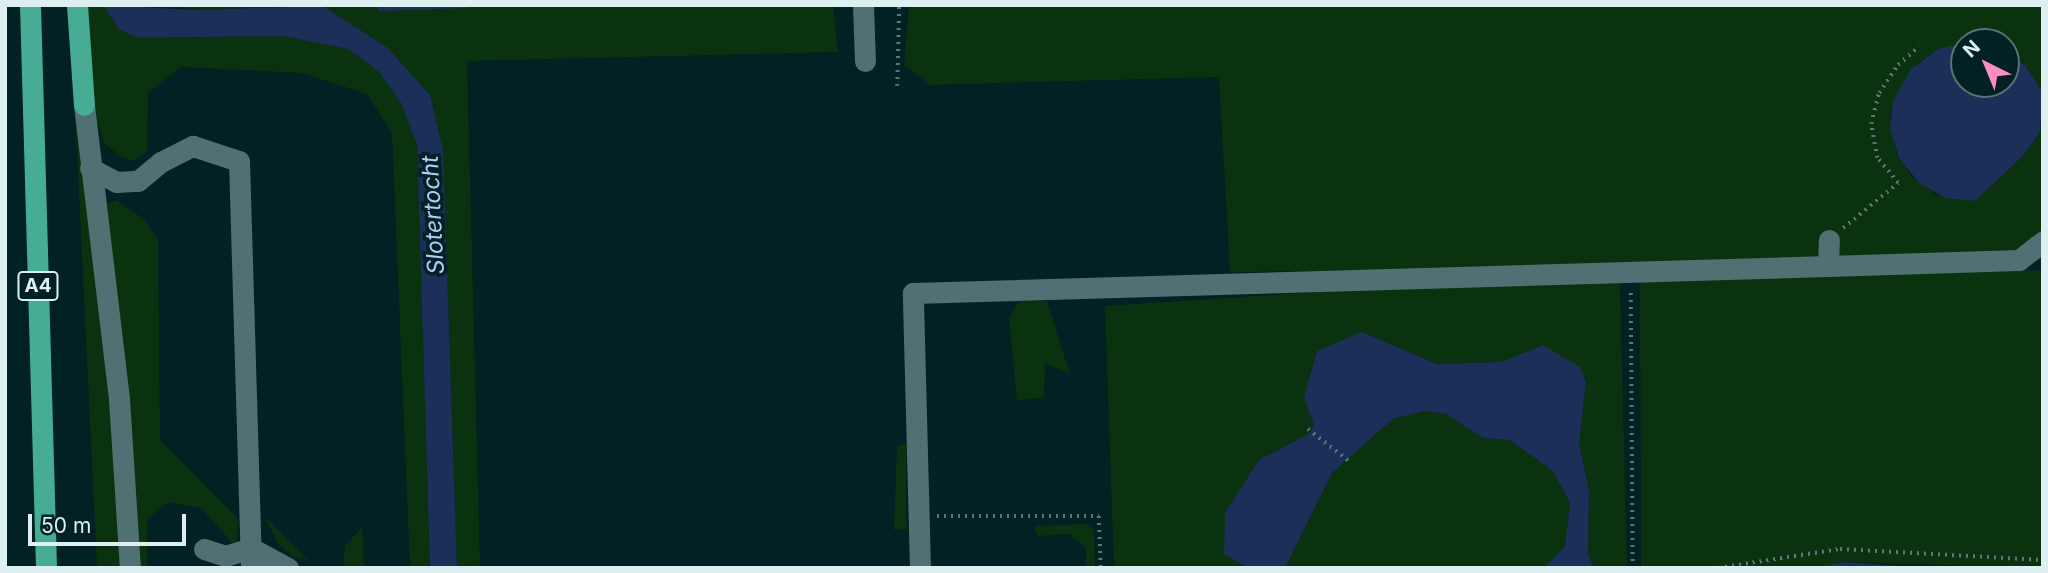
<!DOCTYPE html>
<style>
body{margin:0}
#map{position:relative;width:2048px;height:573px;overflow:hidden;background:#012124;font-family:Inter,sans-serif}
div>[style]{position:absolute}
.green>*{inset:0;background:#0a320e}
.water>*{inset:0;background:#1c2f58}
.stream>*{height:6px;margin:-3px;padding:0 3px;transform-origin:3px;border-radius:3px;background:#1c2f58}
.path>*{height:3.5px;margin-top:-1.75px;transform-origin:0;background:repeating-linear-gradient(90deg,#5d7779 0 2px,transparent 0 7px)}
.minor>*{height:21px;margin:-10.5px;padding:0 10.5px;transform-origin:10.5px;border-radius:10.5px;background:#507073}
.highway>*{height:21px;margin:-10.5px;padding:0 10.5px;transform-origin:10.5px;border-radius:10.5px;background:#46ac93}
span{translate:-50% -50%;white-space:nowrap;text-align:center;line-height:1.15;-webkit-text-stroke:7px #012124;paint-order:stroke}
.shield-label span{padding:2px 5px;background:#012124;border:2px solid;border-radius:5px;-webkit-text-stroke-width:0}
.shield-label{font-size:19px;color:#deeff1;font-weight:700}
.water-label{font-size:23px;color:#b4caf5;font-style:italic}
.frame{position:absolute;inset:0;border:7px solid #deeff1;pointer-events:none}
.north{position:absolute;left:1950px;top:28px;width:70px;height:70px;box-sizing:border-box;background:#012124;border:2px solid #597376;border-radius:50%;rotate:317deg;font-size:19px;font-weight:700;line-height:28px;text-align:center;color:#deeff1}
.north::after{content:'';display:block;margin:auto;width:24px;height:32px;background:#fd8ebf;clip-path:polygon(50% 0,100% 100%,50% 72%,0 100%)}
.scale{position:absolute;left:28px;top:514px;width:158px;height:32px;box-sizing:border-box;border:4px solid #deeff1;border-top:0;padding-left:9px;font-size:21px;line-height:24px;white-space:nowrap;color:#deeff1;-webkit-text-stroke:5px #012124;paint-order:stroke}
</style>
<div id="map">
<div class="green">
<div style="clip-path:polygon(70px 5px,115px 448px,123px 568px,97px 568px)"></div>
<div style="clip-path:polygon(85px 5px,103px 5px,121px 30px,138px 38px,282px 36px,348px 49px,379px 72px,401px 103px,417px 145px,430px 568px,410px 568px,392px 133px,367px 94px,302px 73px,181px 67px,148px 93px,147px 151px,134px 161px,121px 157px,104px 143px,97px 121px)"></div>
<div style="clip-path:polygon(164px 5px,833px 5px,838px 52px,467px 61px,480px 568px,457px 568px,443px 149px,430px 95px,388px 48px,323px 6px,196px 10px)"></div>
<div style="clip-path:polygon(909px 5px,2043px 5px,2043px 93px,2025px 65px,2006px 52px,2006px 42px,1964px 42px,1918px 62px,1892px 106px,1890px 118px,1896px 152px,1912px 177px,1935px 194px,1975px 201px,2023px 156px,2040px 132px,2043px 113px,2043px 261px,1230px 272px,1219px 77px,930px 85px,904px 65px)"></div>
<div style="clip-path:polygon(116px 200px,144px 219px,158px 239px,160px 440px,238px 519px,237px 548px,201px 508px,168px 502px,147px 519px,147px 568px,139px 568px,107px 204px)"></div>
<div style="clip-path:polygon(2043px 270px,2043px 568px,1844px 562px,1812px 568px,1641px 568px,1640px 281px)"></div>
<div style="clip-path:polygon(1620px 282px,1627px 568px,1594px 568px,1588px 554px,1589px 490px,1579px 444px,1586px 382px,1543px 345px,1502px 362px,1437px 364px,1362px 332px,1304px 397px,1314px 426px,1308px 434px,1259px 460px,1224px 554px,1248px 568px,1114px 568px,1105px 306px,1365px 289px)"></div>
<div style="clip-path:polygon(1020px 300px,1047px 301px,1070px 374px,1045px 363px,1044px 397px,1017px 401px,1009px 317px)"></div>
<div style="clip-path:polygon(1424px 411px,1446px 414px,1483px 438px,1509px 440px,1552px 470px,1570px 502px,1565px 546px,1544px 568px,1285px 568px,1332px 473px,1393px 419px)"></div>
<div style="clip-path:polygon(906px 443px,906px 529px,894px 530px,897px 446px)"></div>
<div style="clip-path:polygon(264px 516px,308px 560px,294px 557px,279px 545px)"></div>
<div style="clip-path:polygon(1087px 524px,1094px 530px,1095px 568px,1086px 568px,1086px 547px,1069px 534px,1037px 536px,1034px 526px)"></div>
<div style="clip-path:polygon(362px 527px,364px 568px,343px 568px,345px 546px)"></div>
</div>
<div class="water">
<div style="clip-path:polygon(103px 5px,196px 10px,323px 6px,388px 48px,430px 95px,443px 149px,457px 568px,430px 568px,417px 145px,401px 103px,379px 72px,348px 49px,282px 36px,138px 38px,120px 30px)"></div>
<div style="clip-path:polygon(1964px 43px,1964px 84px,2006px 84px,2006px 52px,2025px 65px,2043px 93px,2040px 132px,2023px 156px,1975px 201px,1946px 198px,1920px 184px,1899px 158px,1890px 129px,1893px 101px,1910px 70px,1938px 49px)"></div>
<div style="clip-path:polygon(1362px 332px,1437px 364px,1502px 362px,1543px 345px,1580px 367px,1586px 382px,1579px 444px,1589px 490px,1588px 554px,1594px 568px,1544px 568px,1565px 546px,1570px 502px,1552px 470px,1509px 440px,1483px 438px,1446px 414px,1424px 411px,1393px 419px,1332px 473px,1285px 568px,1248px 568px,1224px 554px,1225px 513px,1259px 460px,1308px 434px,1314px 426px,1304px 397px,1317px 351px)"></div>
<div style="clip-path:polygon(1844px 562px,1930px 568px,1812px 568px)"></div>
</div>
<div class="stream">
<div style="left:381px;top:8px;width:87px;rotate:-2deg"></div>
</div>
<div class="path">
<div style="left:897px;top:86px;width:81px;rotate:-88.6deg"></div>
<div style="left:1843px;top:228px;width:71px;rotate:-39.3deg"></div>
<div style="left:1898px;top:183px;width:33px;rotate:-130deg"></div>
<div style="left:1877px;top:158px;width:35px;rotate:-100deg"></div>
<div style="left:1871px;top:124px;width:32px;rotate:-76deg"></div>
<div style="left:1879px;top:93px;width:34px;rotate:-56deg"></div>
<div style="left:1898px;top:65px;width:28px;rotate:-42deg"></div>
<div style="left:1631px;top:293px;width:275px;rotate:89.6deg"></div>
<div style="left:1308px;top:429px;width:52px;rotate:38deg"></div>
<div style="left:937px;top:516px;width:162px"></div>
<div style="left:1099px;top:516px;width:52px;rotate:87.8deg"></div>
<div style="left:1718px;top:568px;width:123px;rotate:-8.9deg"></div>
<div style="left:1840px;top:549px;width:203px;rotate:3.1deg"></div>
</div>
<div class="minor">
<div style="left:863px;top:5px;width:56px;rotate:88deg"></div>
<div style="left:84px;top:105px;width:296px;rotate:83.2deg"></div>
<div style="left:119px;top:399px;width:169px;rotate:86.3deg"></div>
<div style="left:90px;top:168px;width:30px;rotate:28deg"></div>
<div style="left:116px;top:182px;width:22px;rotate:-3deg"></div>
<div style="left:138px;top:181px;width:30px;rotate:-40deg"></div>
<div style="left:161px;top:162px;width:36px;rotate:-27deg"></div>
<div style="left:193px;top:146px;width:48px;rotate:18.1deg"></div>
<div style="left:239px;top:161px;width:407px;rotate:88.3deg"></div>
<div style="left:1828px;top:266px;width:191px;rotate:-1.8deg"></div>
<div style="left:2019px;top:260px;width:31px;rotate:-38deg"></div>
<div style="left:204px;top:549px;width:22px;rotate:18deg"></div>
<div style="left:225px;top:556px;width:27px;rotate:-17deg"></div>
<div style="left:251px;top:548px;width:42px;rotate:28.4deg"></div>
<div style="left:920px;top:568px;width:275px;rotate:-91.5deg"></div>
<div style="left:913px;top:293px;width:915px;rotate:-1.69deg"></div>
<div style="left:1828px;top:266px;width:26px;rotate:-88deg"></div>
</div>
<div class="highway">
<div style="left:30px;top:5px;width:563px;rotate:88.37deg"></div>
<div style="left:77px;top:5px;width:100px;rotate:86deg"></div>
</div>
<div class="shield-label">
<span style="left:38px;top:286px">A4</span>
</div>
<div class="water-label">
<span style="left:433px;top:215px;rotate:-93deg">Slotertocht</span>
</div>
<div class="frame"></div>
<div class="north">N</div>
<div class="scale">50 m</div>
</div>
